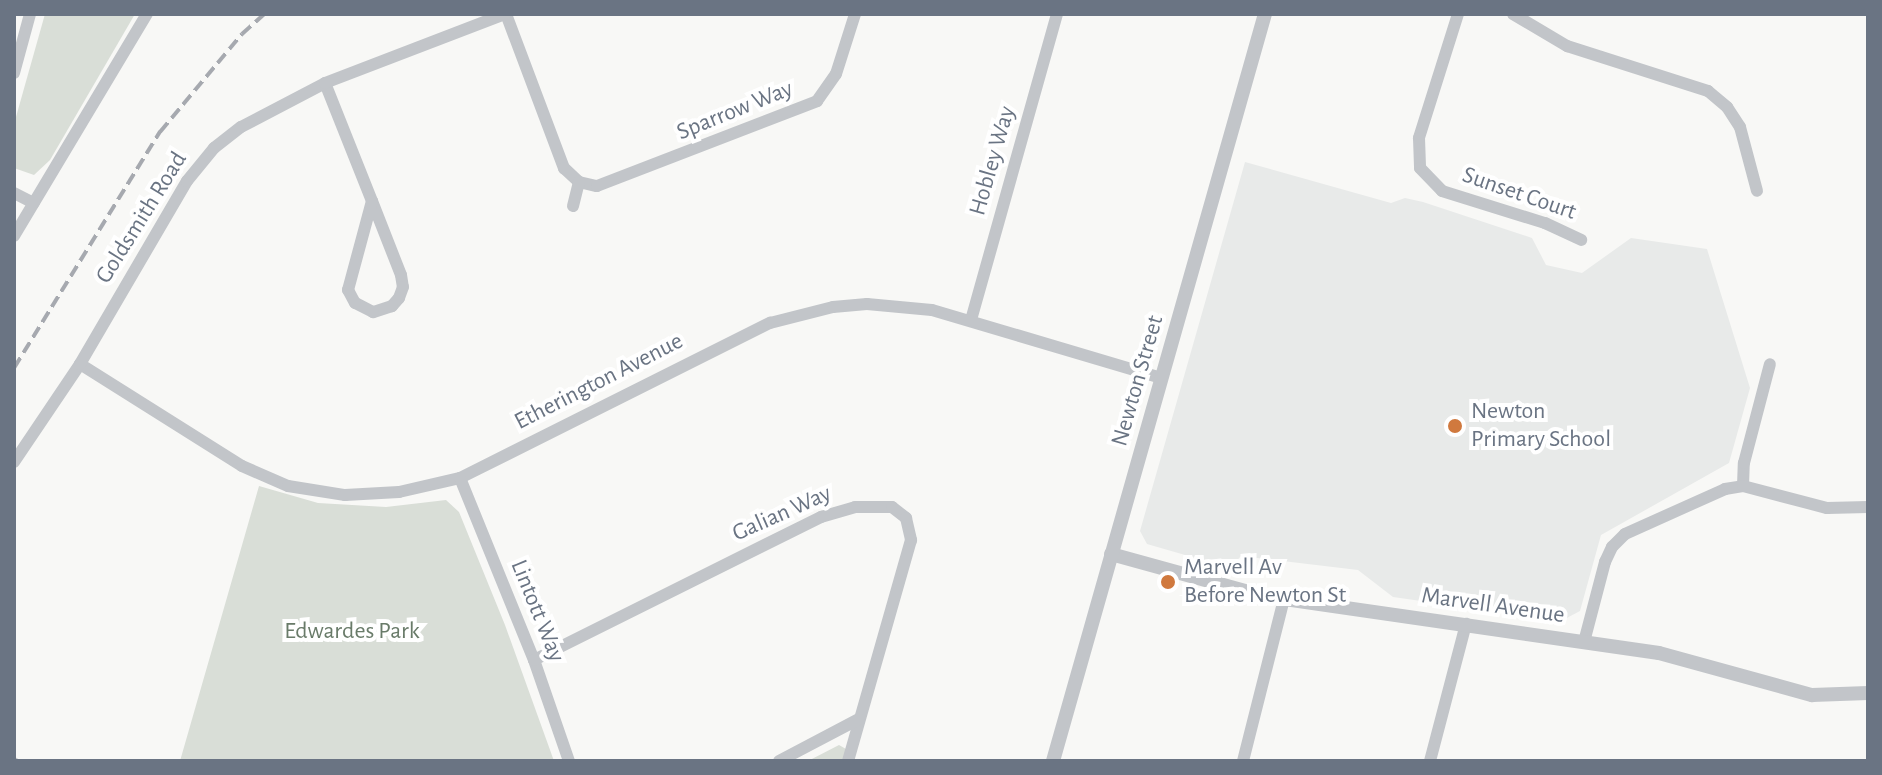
<!DOCTYPE html>
<style>
body{margin:0}
#map{position:relative;width:1882px;height:775px;overflow:hidden;background:#f8f8f6;font-family:"Alegreya Sans",sans-serif}
div>[style]{position:absolute}
.built>*{inset:0;background:#e8eae9}
.green>*{inset:0;background:#d9ded7}
.service>*{height:6px;margin:-3px;padding:0 3px;transform-origin:3px;border-radius:3px;background:#c2c5c9}
.minor>*{height:12px;margin:-6px;padding:0 6px;transform-origin:6px;border-radius:6px;background:#c2c5c9}
.tertiary>*{height:14px;margin:-7px;padding:0 7px;transform-origin:7px;border-radius:7px;background:#c2c5c9}
.rail>*{height:4px;margin-top:-2px;transform-origin:0;background:repeating-linear-gradient(90deg,#a6a9af 0 12px,transparent 0 18px)}
.dots>*{width:22px;height:22px;translate:-50% -50%;box-sizing:border-box;border:4px solid #fff;border-radius:50%}
span{translate:-50% -50%;white-space:nowrap;text-align:center;line-height:1.15;-webkit-text-stroke:8px #fff;paint-order:stroke}
.street-label{font-size:24px;color:#6a7483}
.poi-label{font-size:24px;color:#6a7483}
.left{translate:0 -50%;text-align:left}
.park-label{font-size:24px;color:#697b69}
.frame{position:absolute;inset:0;border:16px solid #6a7483;pointer-events:none}
</style>
<div id="map">
<div class="built">
<div style="clip-path:polygon(1245px 162px,1391px 203px,1405px 198px,1423px 202px,1532px 238px,1546px 265px,1582px 273px,1631px 238px,1707px 249px,1750px 388px,1729px 463px,1601px 535px,1580px 611px,1561px 621px,1393px 597px,1358px 570px,1241px 556px,1230px 568px,1147px 544px,1140px 531px)"></div>
</div>
<div class="green">
<div style="clip-path:polygon(45px 14px,135px 14px,50px 160px,34px 175px,14px 168px,14px 124px)"></div>
<div style="clip-path:polygon(259px 486px,318px 503px,386px 507px,446px 500px,459px 512px,505px 625px,554px 761px,180px 761px)"></div>
<div style="clip-path:polygon(839px 745px,846px 749px,843px 761px,808px 761px)"></div>
</div>
<div class="service">
<div style="left:14px;top:760px;width:2px;rotate:27deg"></div>
</div>
<div class="minor">
<div style="left:506px;top:14px;width:165px;rotate:69.4deg"></div>
<div style="left:564px;top:168px;width:21px;rotate:43deg"></div>
<div style="left:579px;top:182px;width:18px;rotate:13deg"></div>
<div style="left:597px;top:186px;width:236px;rotate:-21.1deg"></div>
<div style="left:817px;top:101px;width:33px;rotate:-55deg"></div>
<div style="left:836px;top:74px;width:63px;rotate:-72.4deg"></div>
<div style="left:1458px;top:14px;width:130px;rotate:107.5deg"></div>
<div style="left:1419px;top:138px;width:30px;rotate:88deg"></div>
<div style="left:1420px;top:168px;width:32px;rotate:46deg"></div>
<div style="left:1442px;top:191px;width:108px;rotate:17.3deg"></div>
<div style="left:1545px;top:223px;width:40px;rotate:25deg"></div>
<div style="left:1513px;top:14px;width:63px;rotate:30.7deg"></div>
<div style="left:1567px;top:46px;width:148px;rotate:17.7deg"></div>
<div style="left:1708px;top:91px;width:25px;rotate:40deg"></div>
<div style="left:1727px;top:107px;width:24px;rotate:57deg"></div>
<div style="left:1740px;top:127px;width:66px;rotate:75.1deg"></div>
<div style="left:14px;top:73px;width:61px;rotate:-74.8deg"></div>
<div style="left:325px;top:83px;width:127px;rotate:68.3deg"></div>
<div style="left:372px;top:201px;width:79px;rotate:68.6deg"></div>
<div style="left:401px;top:275px;width:12px;rotate:81deg"></div>
<div style="left:403px;top:287px;width:12px;rotate:110deg"></div>
<div style="left:399px;top:298px;width:11px;rotate:131deg"></div>
<div style="left:392px;top:306px;width:20px;rotate:162deg"></div>
<div style="left:373px;top:312px;width:20px;rotate:-153deg"></div>
<div style="left:355px;top:303px;width:15px;rotate:-118deg"></div>
<div style="left:348px;top:290px;width:92px;rotate:-74.9deg"></div>
<div style="left:14px;top:193px;width:22px;rotate:27deg"></div>
<div style="left:573px;top:206px;width:25px;rotate:-76deg"></div>
<div style="left:14px;top:236px;width:259px;rotate:-59.1deg"></div>
<div style="left:971px;top:320px;width:318px;rotate:-74.3deg"></div>
<div style="left:80px;top:364px;width:191px;rotate:32.2deg"></div>
<div style="left:242px;top:466px;width:50px;rotate:23.5deg"></div>
<div style="left:288px;top:486px;width:58px;rotate:9deg"></div>
<div style="left:345px;top:495px;width:54px;rotate:-3.2deg"></div>
<div style="left:399px;top:492px;width:63px;rotate:-12.9deg"></div>
<div style="left:460px;top:478px;width:347px;rotate:-26.6deg"></div>
<div style="left:770px;top:323px;width:65px;rotate:-14.3deg"></div>
<div style="left:833px;top:307px;width:34px;rotate:-5deg"></div>
<div style="left:867px;top:304px;width:65px;rotate:5.3deg"></div>
<div style="left:932px;top:310px;width:240px;rotate:16.5deg"></div>
<div style="left:14px;top:462px;width:118px;rotate:-56deg"></div>
<div style="left:80px;top:364px;width:212px;rotate:-59.7deg"></div>
<div style="left:187px;top:181px;width:43px;rotate:-50.7deg"></div>
<div style="left:214px;top:148px;width:34px;rotate:-38deg"></div>
<div style="left:241px;top:127px;width:95px;rotate:-27.6deg"></div>
<div style="left:325px;top:83px;width:193px;rotate:-21deg"></div>
<div style="left:460px;top:478px;width:196px;rotate:67.9deg"></div>
<div style="left:534px;top:660px;width:107px;rotate:70.9deg"></div>
<div style="left:1743px;top:486px;width:23px;rotate:-88deg"></div>
<div style="left:1744px;top:463px;width:102px;rotate:-75.3deg"></div>
<div style="left:1584px;top:642px;width:83px;rotate:-75.3deg"></div>
<div style="left:1605px;top:562px;width:17px;rotate:-65deg"></div>
<div style="left:1612px;top:547px;width:18px;rotate:-45deg"></div>
<div style="left:1625px;top:534px;width:110px;rotate:-24.2deg"></div>
<div style="left:1725px;top:489px;width:18px;rotate:-9deg"></div>
<div style="left:1743px;top:486px;width:87px;rotate:14.7deg"></div>
<div style="left:1827px;top:508px;width:41px;rotate:-1.4deg"></div>
<div style="left:534px;top:660px;width:321px;rotate:-26.5deg"></div>
<div style="left:821px;top:517px;width:35px;rotate:-16deg"></div>
<div style="left:855px;top:507px;width:37px"></div>
<div style="left:892px;top:507px;width:18px;rotate:38deg"></div>
<div style="left:906px;top:518px;width:23px;rotate:77deg"></div>
<div style="left:911px;top:540px;width:230px;rotate:105.9deg"></div>
<div style="left:779px;top:761px;width:90px;rotate:-27.7deg"></div>
<div style="left:1243px;top:761px;width:167px;rotate:-75.8deg"></div>
<div style="left:1430px;top:761px;width:142px;rotate:-75.3deg"></div>
</div>
<div class="tertiary">
<div style="left:1111px;top:554px;width:158px;rotate:15.4deg"></div>
<div style="left:1263px;top:596px;width:400px;rotate:8.2deg"></div>
<div style="left:1659px;top:653px;width:159px;rotate:15.4deg"></div>
<div style="left:1812px;top:695px;width:56px;rotate:-2deg"></div>
<div style="left:1053px;top:761px;width:777px;rotate:-74.16deg"></div>
</div>
<div class="rail">
<div style="left:14px;top:368px;width:278px;rotate:-58.3deg"></div>
<div style="left:160px;top:132px;width:128px;rotate:-50.1deg"></div>
<div style="left:242px;top:34px;width:30px;rotate:-42deg"></div>
</div>
<div class="dots">
<div style="left:1455px;top:426px;background:#d0793e"></div>
<div style="left:1168px;top:582px;background:#d0793e"></div>
</div>
<div class="street-label">
<span style="left:735px;top:111px;rotate:-22deg">Sparrow Way</span>
<span style="left:993px;top:161px;rotate:-74deg">Hobley Way</span>
<span style="left:1519px;top:194px;rotate:19deg">Sunset Court</span>
<span style="left:142px;top:218px;rotate:-58deg">Goldsmith Road</span>
<span style="left:1138px;top:381px;rotate:-74deg">Newton Street</span>
<span style="left:599px;top:382px;rotate:-27deg">Etherington Avenue</span>
<span style="left:782px;top:514px;rotate:-24deg">Galian Way</span>
<span style="left:1493px;top:606px;rotate:8deg">Marvell Avenue</span>
<span style="left:537px;top:611px;rotate:68deg">Lintott Way</span>
</div>
<div class="poi-label">
<span class="left" style="left:1471px;top:426px">Newton<br>Primary School</span>
<span class="left" style="left:1184px;top:582px">Marvell Av<br>Before Newton St</span>
</div>
<div class="park-label">
<span style="left:352px;top:632px">Edwardes Park</span>
</div>
<div class="frame"></div>
</div>
